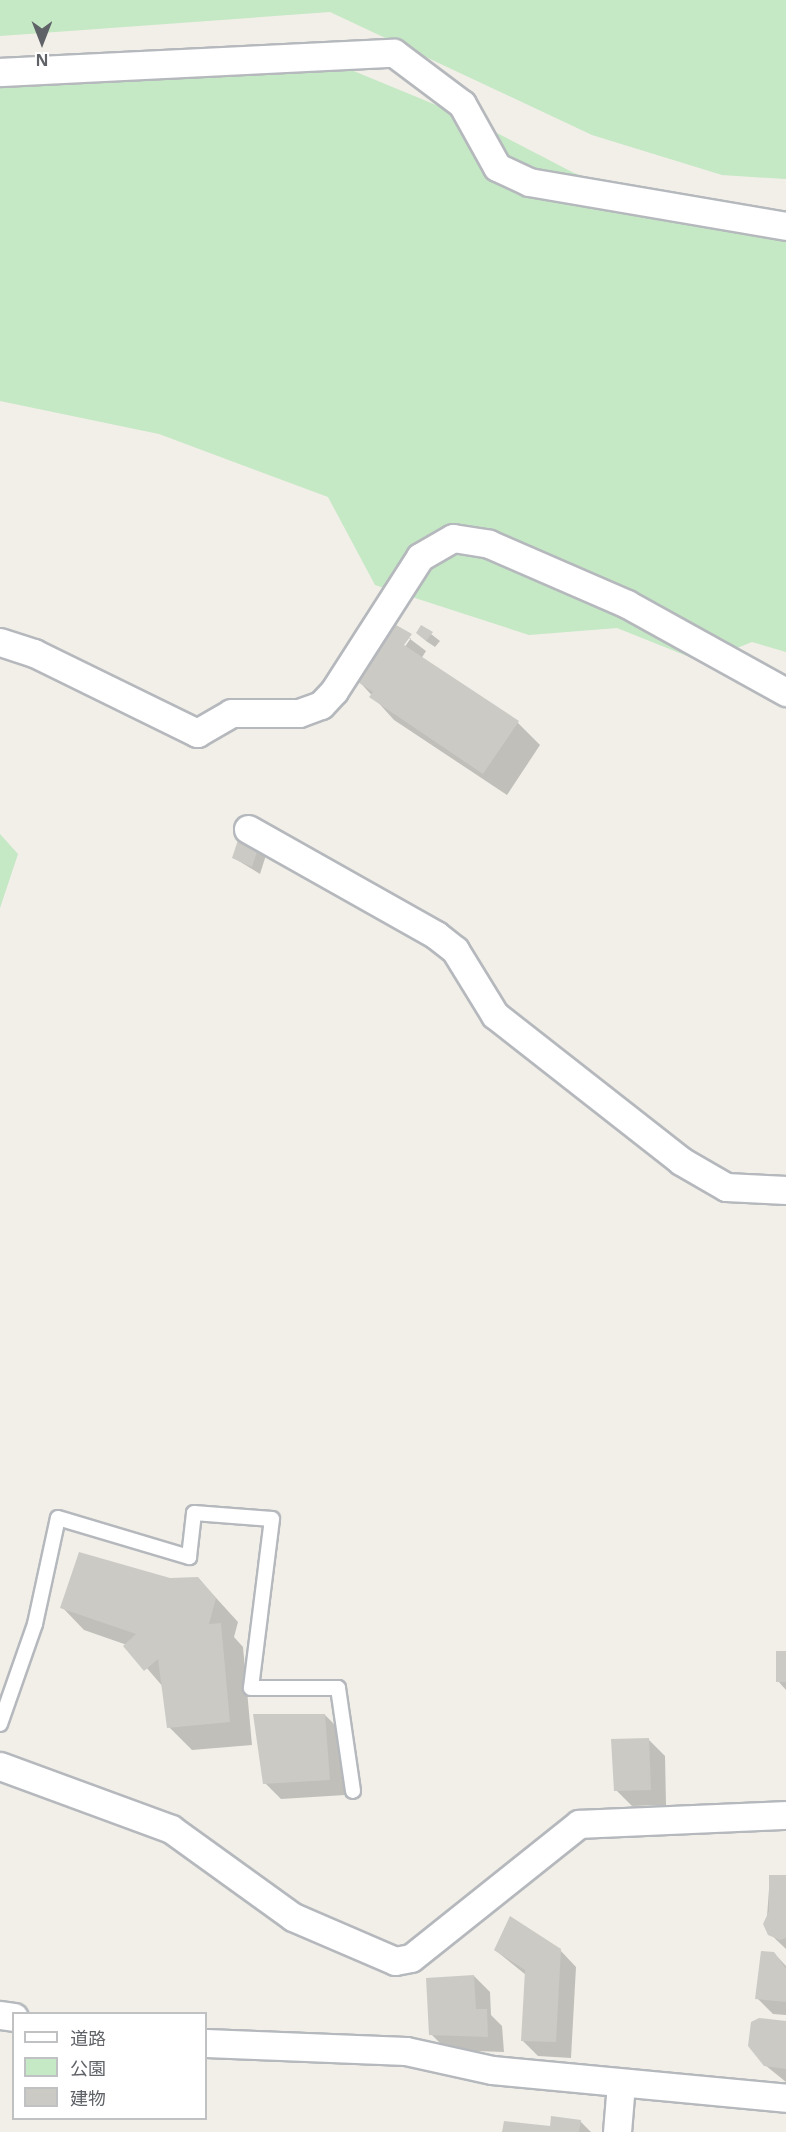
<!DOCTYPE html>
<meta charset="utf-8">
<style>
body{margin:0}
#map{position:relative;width:786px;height:2132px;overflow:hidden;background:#f1efe8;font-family:"Noto Sans","Noto Sans JP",sans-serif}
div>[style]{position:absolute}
.green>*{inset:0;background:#c5e8c5}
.shadow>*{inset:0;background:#0003}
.building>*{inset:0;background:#cccac5}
.roads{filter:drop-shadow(2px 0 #b5b8bc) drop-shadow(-2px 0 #b5b8bc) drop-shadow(0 2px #b5b8bc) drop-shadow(0 -2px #b5b8bc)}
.lane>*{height:14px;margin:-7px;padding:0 7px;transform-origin:7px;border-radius:7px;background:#fff}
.street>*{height:27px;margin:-13.5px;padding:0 13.5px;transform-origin:13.5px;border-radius:13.5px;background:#fff}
span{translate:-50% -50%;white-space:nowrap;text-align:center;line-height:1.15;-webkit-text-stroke:5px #fff;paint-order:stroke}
.legend{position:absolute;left:12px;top:2012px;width:195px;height:108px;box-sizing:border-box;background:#fff;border:2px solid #bfc1c3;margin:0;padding:8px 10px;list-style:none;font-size:18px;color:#5f6368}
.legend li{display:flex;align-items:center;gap:12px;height:30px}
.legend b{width:30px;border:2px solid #bfc1c3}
.north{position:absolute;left:12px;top:12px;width:60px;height:60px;-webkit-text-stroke:4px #fff;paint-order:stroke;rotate:180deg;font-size:16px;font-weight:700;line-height:24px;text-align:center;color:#5f6368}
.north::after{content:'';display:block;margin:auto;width:21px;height:27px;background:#5f6368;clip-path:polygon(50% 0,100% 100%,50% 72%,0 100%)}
</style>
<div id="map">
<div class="green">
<div style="clip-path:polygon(0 0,786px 0,786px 179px,722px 175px,592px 135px,330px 12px,0 36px)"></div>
<div style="clip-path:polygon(275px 67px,344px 67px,470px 119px,574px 173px,715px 220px,786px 225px,786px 652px,752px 642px,702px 662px,617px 628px,529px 635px,375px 585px,328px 497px,159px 434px,0 401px,0 86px,156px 79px)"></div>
<div style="clip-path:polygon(0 834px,18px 854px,0 908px)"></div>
</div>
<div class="shadow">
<div style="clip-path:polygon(evenodd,389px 623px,426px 651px,421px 659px,518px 723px,540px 745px,507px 795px,394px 720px,357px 679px,389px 623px,408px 638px,411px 638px,404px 648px,402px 646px,408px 638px)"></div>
<div style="clip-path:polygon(422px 627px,440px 641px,435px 647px,426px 641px)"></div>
<div style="clip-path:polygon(241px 836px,267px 852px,260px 874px,234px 858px)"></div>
<div style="clip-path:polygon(198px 1578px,238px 1622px,234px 1637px,243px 1647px,252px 1745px,192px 1750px,169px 1727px,164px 1688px,127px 1645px,84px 1630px,62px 1607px,169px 1579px)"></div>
<div style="clip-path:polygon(786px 1652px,786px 1690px,778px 1681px)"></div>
<div style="clip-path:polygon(325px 1715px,341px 1731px,345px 1795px,281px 1799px,265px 1783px)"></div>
<div style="clip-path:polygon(649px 1740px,665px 1756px,666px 1805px,632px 1806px,616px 1790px)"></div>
<div style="clip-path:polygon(770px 1876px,786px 1876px,786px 1949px,766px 1930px)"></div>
<div style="clip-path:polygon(495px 1950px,560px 1950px,576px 1967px,571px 2058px,538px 2056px,522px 2040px,526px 1975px)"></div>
<div style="clip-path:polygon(774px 1953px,786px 1966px,786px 2015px,773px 2014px,757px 1998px)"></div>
<div style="clip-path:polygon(474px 1976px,490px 1992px,491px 2015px,502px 2026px,504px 2052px,447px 2050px,431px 2034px)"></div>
<div style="clip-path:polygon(786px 2023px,786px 2082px,765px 2065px)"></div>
<div style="clip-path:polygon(580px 2121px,591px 2132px,504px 2132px,551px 2128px)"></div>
</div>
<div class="building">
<div style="clip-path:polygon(389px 621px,412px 634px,404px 645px,519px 721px,483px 774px,369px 697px,373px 692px,355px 680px)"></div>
<div style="clip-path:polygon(421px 625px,433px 632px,426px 641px,416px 633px)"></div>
<div style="clip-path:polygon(240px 834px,260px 843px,252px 867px,232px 858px)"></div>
<div style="clip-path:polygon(79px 1552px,170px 1578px,198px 1577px,216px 1598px,209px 1624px,221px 1623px,230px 1722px,167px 1728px,158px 1659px,144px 1671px,123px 1646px,136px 1634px,60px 1608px)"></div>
<div style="clip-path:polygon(776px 1651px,786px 1651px,786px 1682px,776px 1682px)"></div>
<div style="clip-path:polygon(253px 1714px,325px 1714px,330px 1780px,263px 1784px)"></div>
<div style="clip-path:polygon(649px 1738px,651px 1790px,614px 1791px,611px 1739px)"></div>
<div style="clip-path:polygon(769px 1875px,786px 1875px,786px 1938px,780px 1940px,768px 1935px,763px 1924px,769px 1911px)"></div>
<div style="clip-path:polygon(510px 1916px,561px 1949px,556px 2042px,521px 2041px,525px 1970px,494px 1950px)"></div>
<div style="clip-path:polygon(761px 1951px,774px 1952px,786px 1969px,786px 2002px,755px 1999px)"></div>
<div style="clip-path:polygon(474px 1975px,476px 2009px,487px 2009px,488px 2037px,429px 2035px,426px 1978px)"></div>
<div style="clip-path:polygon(759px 2018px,786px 2021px,786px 2069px,764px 2066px,748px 2046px,751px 2022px)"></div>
<div style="clip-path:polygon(551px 2116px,581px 2120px,579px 2132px,502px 2132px,504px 2121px,550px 2126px)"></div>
</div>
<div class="roads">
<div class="lane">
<div style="left:0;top:1724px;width:106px;rotate:-70.7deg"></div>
<div style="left:35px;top:1624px;width:108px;rotate:-77.8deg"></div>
<div style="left:58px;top:1518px;width:137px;rotate:16.6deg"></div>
<div style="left:189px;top:1557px;width:44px;rotate:-83.5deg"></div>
<div style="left:194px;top:1513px;width:78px;rotate:4.4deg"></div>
<div style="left:272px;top:1519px;width:170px;rotate:97.1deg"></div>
<div style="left:251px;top:1688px;width:87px"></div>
<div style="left:338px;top:1688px;width:104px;rotate:81.7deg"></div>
</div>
<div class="street">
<div style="left:0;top:72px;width:394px;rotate:-2.8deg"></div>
<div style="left:394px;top:53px;width:85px;rotate:36.9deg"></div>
<div style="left:462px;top:104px;width:72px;rotate:60.9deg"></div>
<div style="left:497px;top:167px;width:35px;rotate:25deg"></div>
<div style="left:529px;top:182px;width:261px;rotate:9.7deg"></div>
<div style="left:0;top:642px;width:36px;rotate:18deg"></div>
<div style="left:34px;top:653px;width:182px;rotate:26.1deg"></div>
<div style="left:197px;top:733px;width:39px;rotate:-30deg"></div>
<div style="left:231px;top:713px;width:68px"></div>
<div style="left:299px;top:713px;width:23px;rotate:-20deg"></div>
<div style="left:321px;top:705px;width:19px;rotate:-47deg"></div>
<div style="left:334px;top:691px;width:159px;rotate:-57.3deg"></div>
<div style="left:420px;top:557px;width:38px;rotate:-30deg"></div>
<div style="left:453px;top:538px;width:36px;rotate:9deg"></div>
<div style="left:489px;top:544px;width:150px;rotate:23.5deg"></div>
<div style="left:627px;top:604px;width:182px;rotate:29deg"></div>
<div style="left:248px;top:829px;width:216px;rotate:29.4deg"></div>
<div style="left:436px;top:935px;width:24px;rotate:38deg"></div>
<div style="left:455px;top:950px;width:76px;rotate:58.4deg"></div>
<div style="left:495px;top:1015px;width:236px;rotate:38.1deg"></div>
<div style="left:681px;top:1161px;width:52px;rotate:30deg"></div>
<div style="left:726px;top:1187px;width:60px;rotate:2.9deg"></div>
<div style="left:0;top:1766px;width:182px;rotate:20.2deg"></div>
<div style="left:171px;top:1829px;width:150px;rotate:35.8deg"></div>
<div style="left:293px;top:1917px;width:111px;rotate:23.3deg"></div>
<div style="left:395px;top:1961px;width:16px;rotate:-11deg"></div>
<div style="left:411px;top:1958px;width:215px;rotate:-38.6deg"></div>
<div style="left:579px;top:1824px;width:207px;rotate:-2.5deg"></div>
<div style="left:0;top:2015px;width:14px;rotate:8deg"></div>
<div style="left:206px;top:2043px;width:200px;rotate:2.3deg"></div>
<div style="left:406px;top:2051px;width:88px;rotate:12.5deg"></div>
<div style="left:492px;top:2070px;width:295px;rotate:5.4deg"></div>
<div style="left:617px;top:2132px;width:49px;rotate:-85.3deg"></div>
</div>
</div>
<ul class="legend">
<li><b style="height:8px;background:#fff"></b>道路</li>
<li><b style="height:16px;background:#c5e8c5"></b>公園</li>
<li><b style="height:16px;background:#cccac5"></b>建物</li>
</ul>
<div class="north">N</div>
</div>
